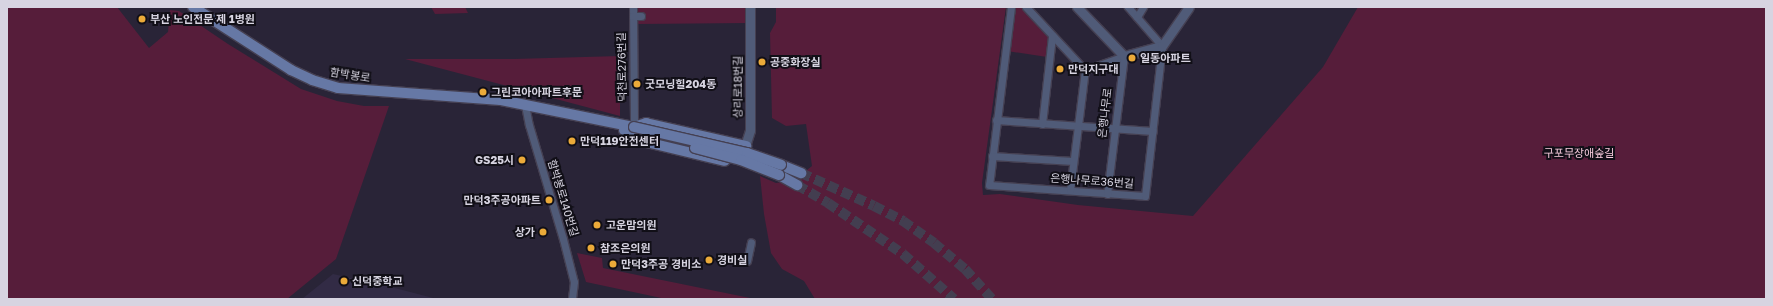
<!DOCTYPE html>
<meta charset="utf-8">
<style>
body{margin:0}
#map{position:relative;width:1773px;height:306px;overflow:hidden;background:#292437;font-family:"Golos Text","Noto Sans KR",sans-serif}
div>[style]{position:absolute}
.built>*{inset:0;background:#322b45}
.green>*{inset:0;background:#561d3a}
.secondary-tunnel>*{height:10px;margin-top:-5px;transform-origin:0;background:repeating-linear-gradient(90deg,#433e50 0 10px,transparent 0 15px)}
.roads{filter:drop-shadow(1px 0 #454052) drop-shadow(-1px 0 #454052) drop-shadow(0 1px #454052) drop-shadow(0 -1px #454052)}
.minor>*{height:7px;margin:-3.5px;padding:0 3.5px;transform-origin:3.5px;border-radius:3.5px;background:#505b78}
.tertiary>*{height:9px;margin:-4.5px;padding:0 4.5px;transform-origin:4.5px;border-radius:4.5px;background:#505b78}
.secondary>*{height:10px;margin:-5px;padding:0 5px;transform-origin:5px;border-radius:5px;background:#6678a5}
.bridges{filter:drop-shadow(1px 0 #454052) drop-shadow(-1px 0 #454052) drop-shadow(0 1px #454052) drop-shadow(0 -1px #454052)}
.secondary-bridge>*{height:10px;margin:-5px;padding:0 5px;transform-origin:5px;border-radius:5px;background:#6678a5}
.dots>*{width:11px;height:11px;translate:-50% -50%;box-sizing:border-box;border:2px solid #110f17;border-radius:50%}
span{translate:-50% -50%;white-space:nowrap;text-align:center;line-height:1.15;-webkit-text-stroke:4px #110f17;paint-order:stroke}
.poi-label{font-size:11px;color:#d7d4e1;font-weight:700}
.left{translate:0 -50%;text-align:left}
.right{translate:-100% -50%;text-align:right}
.street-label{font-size:11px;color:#d7d4e1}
.park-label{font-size:11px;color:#f6cadc}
.frame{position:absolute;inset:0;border:8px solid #d7d4e1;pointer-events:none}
</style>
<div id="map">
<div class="built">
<div style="clip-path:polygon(333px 274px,391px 287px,437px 299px,302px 299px)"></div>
</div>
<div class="green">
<div style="clip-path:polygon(7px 7px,117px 7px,149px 48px,168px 32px,170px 10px,179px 11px,228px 44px,301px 89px,337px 101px,364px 106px,389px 106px,336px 259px,287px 299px,7px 299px)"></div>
<div style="clip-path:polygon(431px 7px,465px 7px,468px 13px,435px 14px)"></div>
<div style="clip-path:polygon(637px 7px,750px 7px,750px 23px,637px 24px)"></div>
<div style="clip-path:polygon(776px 7px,1006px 7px,982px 183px,983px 195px,1000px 194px,1078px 205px,1193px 216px,1323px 67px,1358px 7px,1766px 7px,1766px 299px,815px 299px,804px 281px,782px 269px,771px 253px,764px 214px,760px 176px,776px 183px,789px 181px,802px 174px,812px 166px,806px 124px,786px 126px,772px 118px,770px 33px,776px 22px)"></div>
<div style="clip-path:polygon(1014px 7px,1022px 7px,1049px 35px,1047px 57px,1007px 51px)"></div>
<div style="clip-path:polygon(620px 56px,620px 116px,405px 59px,514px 59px)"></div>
<div style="clip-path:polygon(577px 253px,602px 258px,603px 268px,755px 299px,666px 299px,586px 282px)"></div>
</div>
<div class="secondary-tunnel">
<div style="left:801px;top:173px;width:80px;rotate:24.3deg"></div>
<div style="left:874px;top:206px;width:33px;rotate:27deg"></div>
<div style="left:903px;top:221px;width:38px;rotate:35deg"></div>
<div style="left:934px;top:243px;width:40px;rotate:40deg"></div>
<div style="left:965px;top:269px;width:40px;rotate:48deg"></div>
<div style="left:797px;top:185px;width:36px;rotate:30deg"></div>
<div style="left:828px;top:203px;width:91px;rotate:34.2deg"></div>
<div style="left:903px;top:254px;width:68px;rotate:41.4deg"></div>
</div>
<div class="roads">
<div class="minor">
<div style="left:633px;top:7px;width:120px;rotate:89.5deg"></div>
<div style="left:1011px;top:7px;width:179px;rotate:97deg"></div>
<div style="left:989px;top:185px;width:156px;rotate:4deg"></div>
<div style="left:1145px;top:196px;width:151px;rotate:-83.5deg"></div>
<div style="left:1162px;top:46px;width:52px;rotate:-131.1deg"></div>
<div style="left:1026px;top:7px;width:86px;rotate:46.9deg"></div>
<div style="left:633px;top:16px;width:8px"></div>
<div style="left:1137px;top:17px;width:12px;rotate:-59deg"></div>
<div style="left:1085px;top:70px;width:41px;rotate:-19.7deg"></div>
<div style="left:1124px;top:56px;width:139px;rotate:97deg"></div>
<div style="left:525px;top:105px;width:20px;rotate:79deg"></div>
<div style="left:529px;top:125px;width:119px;rotate:73.4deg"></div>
<div style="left:563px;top:239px;width:44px;rotate:75.7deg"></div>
<div style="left:574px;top:282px;width:17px;rotate:97deg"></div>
<div style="left:996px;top:120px;width:157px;rotate:4deg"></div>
<div style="left:1042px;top:124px;width:89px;rotate:-83.5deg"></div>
<div style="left:992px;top:156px;width:81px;rotate:3.5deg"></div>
<div style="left:1070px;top:190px;width:121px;rotate:-82.9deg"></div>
<div style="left:747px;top:261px;width:19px;rotate:-78deg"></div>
</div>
<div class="tertiary">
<div style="left:1077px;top:7px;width:68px;rotate:46.2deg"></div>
<div style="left:1124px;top:56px;width:39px;rotate:-15deg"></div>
<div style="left:1162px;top:46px;width:47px;rotate:-55.3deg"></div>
<div style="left:743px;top:152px;width:23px;rotate:-72deg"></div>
<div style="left:750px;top:130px;width:123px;rotate:-90deg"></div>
</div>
<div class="secondary">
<div style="left:193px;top:7px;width:117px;rotate:32.7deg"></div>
<div style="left:291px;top:70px;width:23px;rotate:25deg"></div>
<div style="left:312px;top:80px;width:27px;rotate:17deg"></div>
<div style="left:338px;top:88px;width:163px;rotate:4.2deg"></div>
<div style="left:501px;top:100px;width:136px;rotate:11.5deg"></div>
<div style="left:634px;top:127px;width:13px;rotate:-18deg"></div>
<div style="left:646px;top:123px;width:103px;rotate:13deg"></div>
<div style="left:624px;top:130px;width:9px;rotate:13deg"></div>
<div style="left:633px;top:132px;width:13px;rotate:45deg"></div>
<div style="left:642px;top:141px;width:85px;rotate:13.5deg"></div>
<div style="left:781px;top:165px;width:22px;rotate:22deg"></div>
<div style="left:779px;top:175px;width:21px;rotate:29deg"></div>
</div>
</div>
<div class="bridges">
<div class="secondary-bridge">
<div style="left:634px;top:127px;width:116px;rotate:13deg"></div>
<div style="left:747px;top:153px;width:36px;rotate:19deg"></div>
<div style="left:695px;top:148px;width:48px;rotate:14.6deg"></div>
<div style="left:741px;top:160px;width:41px;rotate:21.5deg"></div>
</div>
</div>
<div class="dots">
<div style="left:142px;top:19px;background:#ebaa39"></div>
<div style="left:1132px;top:58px;background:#ebaa39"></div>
<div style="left:762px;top:62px;background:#ebaa39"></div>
<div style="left:1060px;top:69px;background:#ebaa39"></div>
<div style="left:637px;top:84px;background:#ebaa39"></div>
<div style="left:483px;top:92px;background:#ebaa39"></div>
<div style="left:572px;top:141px;background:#ebaa39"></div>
<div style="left:522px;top:160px;background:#ebaa39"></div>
<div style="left:549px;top:200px;background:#ebaa39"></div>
<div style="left:597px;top:225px;background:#ebaa39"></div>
<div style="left:543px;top:232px;background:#ebaa39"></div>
<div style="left:591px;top:248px;background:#ebaa39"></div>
<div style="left:709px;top:260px;background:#ebaa39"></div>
<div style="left:613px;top:264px;background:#ebaa39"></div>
<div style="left:344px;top:281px;background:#ebaa39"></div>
</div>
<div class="poi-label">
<span class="left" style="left:150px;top:19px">부산 노인전문 제 1병원</span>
<span class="left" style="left:1140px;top:58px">일동아파트</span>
<span class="left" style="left:770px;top:62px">공중화장실</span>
<span class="left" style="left:1068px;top:69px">만덕지구대</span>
<span class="left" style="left:645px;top:84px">굿모닝힐204동</span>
<span class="left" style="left:491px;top:92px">그린코아아파트후문</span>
<span class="left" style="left:580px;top:141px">만덕119안전센터</span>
<span class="right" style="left:514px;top:160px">GS25시</span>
<span class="right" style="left:541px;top:200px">만덕3주공아파트</span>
<span class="left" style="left:606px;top:225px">고운맘의원</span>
<span class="right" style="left:535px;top:232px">상가</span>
<span class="left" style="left:600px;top:248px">참조은의원</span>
<span class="left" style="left:717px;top:260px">경비실</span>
<span class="left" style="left:621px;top:264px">만덕3주공 경비소</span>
<span class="left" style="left:352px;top:281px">신덕중학교</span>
</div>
<div class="street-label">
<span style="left:622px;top:67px;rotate:-91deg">덕천로276번길</span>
<span style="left:350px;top:75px;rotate:9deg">함박봉로</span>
<span style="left:738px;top:87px;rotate:-90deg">상리로18번길</span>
<span style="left:1105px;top:113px;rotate:-83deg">은행나무로</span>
<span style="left:1092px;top:181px;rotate:4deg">은행나무로36번길</span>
<span style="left:563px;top:198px;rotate:73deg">함박봉로140번길</span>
</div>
<div class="park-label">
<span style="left:1579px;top:153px">구포무장애숲길</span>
</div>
<div class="frame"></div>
</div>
